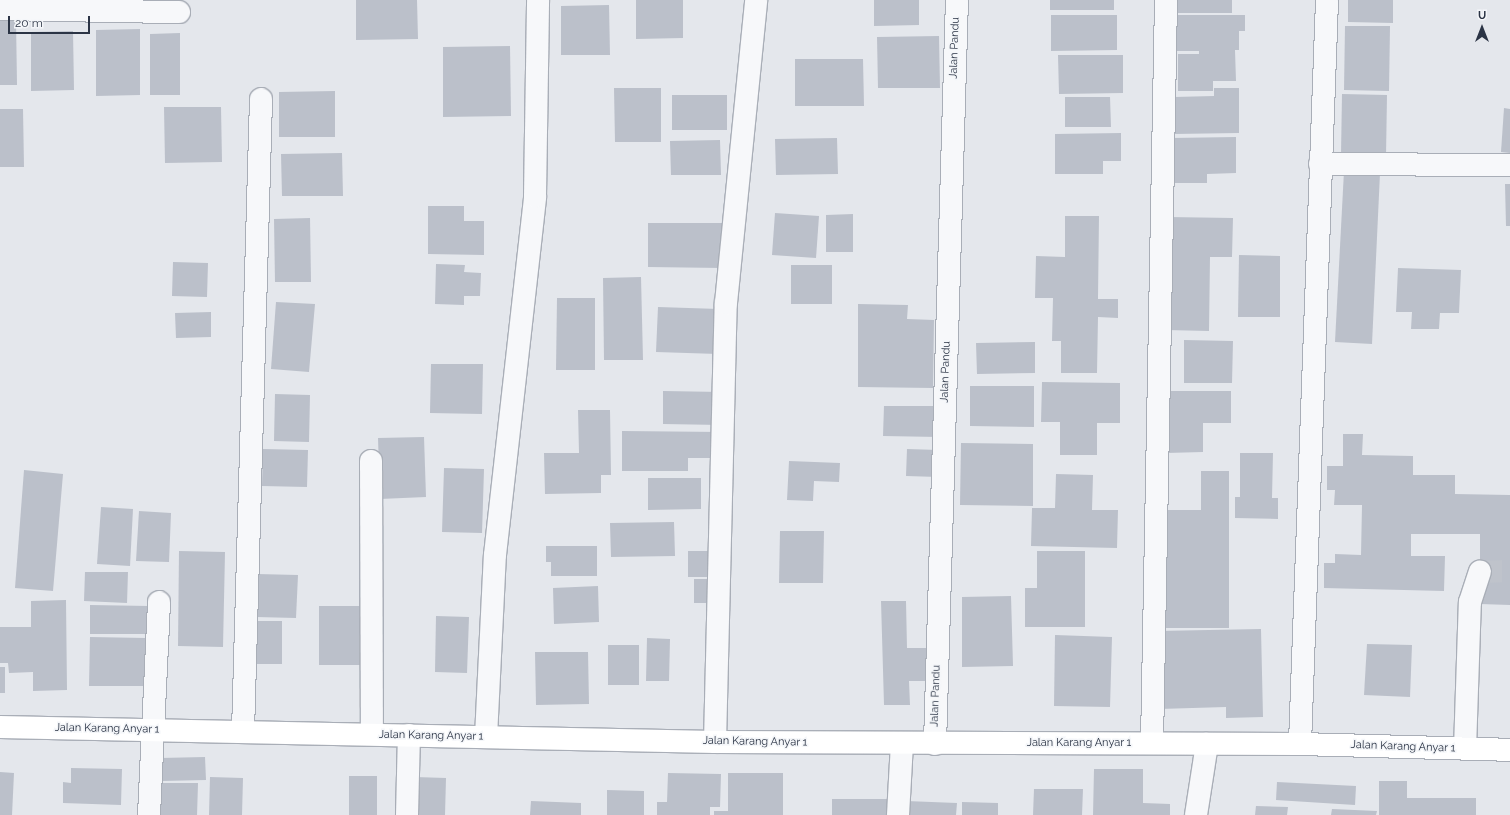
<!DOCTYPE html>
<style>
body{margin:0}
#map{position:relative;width:1510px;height:815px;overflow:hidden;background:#e4e7ec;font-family:Raleway,sans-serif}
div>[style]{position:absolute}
.building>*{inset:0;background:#bbc0ca}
.minor-tunnel>*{height:22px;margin-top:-11px;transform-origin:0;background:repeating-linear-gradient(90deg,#bfc3cb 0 22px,transparent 0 33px)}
.roads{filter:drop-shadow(1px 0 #a9aeb7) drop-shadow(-1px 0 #a9aeb7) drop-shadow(0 1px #a9aeb7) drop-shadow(0 -1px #a9aeb7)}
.minor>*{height:22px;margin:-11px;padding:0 11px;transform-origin:11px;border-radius:11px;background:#f7f8fa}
.major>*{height:22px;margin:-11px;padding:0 11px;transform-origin:11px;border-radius:11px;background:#fff}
span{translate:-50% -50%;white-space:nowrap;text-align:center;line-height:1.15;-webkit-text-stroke:3px #f4f6f9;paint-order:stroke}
.street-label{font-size:11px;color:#2b3445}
.north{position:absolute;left:1462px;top:8px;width:40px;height:40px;-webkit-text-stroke:3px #f4f6f9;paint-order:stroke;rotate:0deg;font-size:11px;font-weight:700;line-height:16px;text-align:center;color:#2b3445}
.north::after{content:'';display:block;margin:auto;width:14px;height:18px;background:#2b3445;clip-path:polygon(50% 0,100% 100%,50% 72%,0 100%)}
.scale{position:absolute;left:8px;top:16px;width:82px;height:18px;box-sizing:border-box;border:2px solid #2b3445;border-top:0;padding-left:5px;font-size:12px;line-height:14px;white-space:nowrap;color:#2b3445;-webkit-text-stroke:3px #f4f6f9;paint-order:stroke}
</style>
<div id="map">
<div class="building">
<div style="clip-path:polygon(356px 0,417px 0,418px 39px,356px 40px)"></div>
<div style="clip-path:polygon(636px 0,683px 0,683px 38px,636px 39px)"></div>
<div style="clip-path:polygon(874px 0,919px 0,919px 25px,874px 26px)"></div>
<div style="clip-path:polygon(1050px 0,1114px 0,1114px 10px,1050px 10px)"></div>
<div style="clip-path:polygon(1176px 0,1232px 0,1232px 13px,1176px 13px)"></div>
<div style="clip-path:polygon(1348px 0,1393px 0,1393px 23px,1348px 22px)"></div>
<div style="clip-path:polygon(609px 5px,610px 55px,561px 55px,561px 6px)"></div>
<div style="clip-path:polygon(1051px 15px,1117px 15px,1117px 50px,1051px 51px)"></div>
<div style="clip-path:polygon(1176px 15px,1245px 15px,1245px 31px,1239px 31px,1239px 50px,1235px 50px,1236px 81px,1213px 81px,1213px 91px,1178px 91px,1178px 54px,1199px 54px,1199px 51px,1177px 51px)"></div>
<div style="clip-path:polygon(0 20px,16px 20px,17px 85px,0 85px)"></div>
<div style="clip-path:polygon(1345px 26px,1390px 26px,1389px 91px,1344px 90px)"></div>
<div style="clip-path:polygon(140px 29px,140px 95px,96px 96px,96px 30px)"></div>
<div style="clip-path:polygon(73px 31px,74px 90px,31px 91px,31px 32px)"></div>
<div style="clip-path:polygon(180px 33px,180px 95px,150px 95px,150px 34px)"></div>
<div style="clip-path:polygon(939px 36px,940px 88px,878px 88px,877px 37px)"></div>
<div style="clip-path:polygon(510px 46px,511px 116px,443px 117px,443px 47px)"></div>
<div style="clip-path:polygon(1058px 55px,1123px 55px,1123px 93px,1059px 94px)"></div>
<div style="clip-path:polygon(795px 59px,863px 59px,864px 106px,795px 106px)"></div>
<div style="clip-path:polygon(614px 88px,661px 88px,661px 142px,615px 142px)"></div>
<div style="clip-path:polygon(1214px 88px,1239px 88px,1239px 133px,1174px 134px,1174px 97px,1214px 96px)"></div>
<div style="clip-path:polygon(335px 91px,335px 137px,279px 137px,279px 92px)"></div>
<div style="clip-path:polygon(1342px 94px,1387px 95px,1386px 156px,1341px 155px)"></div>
<div style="clip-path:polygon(672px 95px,727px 95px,727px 130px,672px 130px)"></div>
<div style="clip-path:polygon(1065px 97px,1110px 97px,1111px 127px,1065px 127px)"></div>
<div style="clip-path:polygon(164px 107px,221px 107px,222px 162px,165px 163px)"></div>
<div style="clip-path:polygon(1504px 108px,1510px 109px,1510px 153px,1501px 152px)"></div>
<div style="clip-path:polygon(0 109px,23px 109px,24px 167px,0 167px)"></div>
<div style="clip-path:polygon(1121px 133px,1121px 161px,1103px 161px,1103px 174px,1055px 174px,1055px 134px)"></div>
<div style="clip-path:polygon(1236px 137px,1236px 173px,1207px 174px,1207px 183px,1172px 183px,1171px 138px)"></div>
<div style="clip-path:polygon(837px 138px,838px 174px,776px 175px,775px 139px)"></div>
<div style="clip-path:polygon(720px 140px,721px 175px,671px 175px,670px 141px)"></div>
<div style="clip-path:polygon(342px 153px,343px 196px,282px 196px,281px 154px)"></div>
<div style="clip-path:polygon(1344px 171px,1380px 173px,1372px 344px,1335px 342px)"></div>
<div style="clip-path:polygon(1505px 184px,1510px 184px,1510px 226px,1506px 226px)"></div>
<div style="clip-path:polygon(428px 206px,464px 206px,464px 221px,484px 221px,484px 255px,428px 254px)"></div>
<div style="clip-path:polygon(775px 213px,819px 216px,816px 258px,772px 255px)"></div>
<div style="clip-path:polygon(853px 214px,853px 252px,826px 252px,826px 215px)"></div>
<div style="clip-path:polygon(1065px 216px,1099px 216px,1098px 299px,1118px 299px,1118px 318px,1098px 317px,1097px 373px,1061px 373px,1061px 341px,1052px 341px,1053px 298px,1035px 298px,1036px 256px,1065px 257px)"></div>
<div style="clip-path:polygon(1168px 217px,1233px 218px,1232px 257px,1210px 257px,1209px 331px,1166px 330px)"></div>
<div style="clip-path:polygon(310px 218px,311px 282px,275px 282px,274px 219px)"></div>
<div style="clip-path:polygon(648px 223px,723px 223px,722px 268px,648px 267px)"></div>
<div style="clip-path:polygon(1239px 255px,1280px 256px,1280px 317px,1238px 317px)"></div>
<div style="clip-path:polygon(173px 262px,208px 263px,207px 297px,172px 296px)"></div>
<div style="clip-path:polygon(436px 264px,465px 265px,464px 272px,481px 273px,480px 296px,464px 296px,464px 305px,435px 304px)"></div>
<div style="clip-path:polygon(791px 265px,832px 265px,832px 304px,791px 304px)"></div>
<div style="clip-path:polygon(1398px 268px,1461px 270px,1459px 313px,1440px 313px,1439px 329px,1411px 329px,1412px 312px,1396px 312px)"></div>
<div style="clip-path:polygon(641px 277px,643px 360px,604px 360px,603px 278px)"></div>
<div style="clip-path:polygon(557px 298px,595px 298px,595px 370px,556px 370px)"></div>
<div style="clip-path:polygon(276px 302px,315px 304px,309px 372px,271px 369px)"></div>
<div style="clip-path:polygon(858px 304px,908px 305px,907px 319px,934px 320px,933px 388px,858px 387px)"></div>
<div style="clip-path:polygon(658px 307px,719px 309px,718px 354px,656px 352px)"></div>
<div style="clip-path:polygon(211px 312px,211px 337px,176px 338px,175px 313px)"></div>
<div style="clip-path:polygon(1184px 340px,1233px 341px,1232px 383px,1184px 383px)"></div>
<div style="clip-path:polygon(1035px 342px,1035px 373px,977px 374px,976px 343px)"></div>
<div style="clip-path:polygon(431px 364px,483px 364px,482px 414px,430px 413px)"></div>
<div style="clip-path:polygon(1042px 382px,1120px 383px,1120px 423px,1097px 423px,1097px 455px,1060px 455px,1060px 422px,1041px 422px)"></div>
<div style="clip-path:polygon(970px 386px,1034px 386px,1034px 427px,970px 426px)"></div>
<div style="clip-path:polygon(663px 391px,722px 392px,721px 425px,663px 424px)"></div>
<div style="clip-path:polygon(1165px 391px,1231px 391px,1231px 423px,1203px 423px,1203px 452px,1166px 453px)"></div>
<div style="clip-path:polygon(275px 394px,310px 395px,309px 442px,274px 441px)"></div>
<div style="clip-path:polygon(884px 406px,940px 406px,939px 437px,883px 436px)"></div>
<div style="clip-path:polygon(578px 410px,610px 410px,611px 475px,601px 475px,601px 493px,545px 494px,544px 453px,579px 453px)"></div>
<div style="clip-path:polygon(622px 431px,721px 432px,721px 458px,688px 458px,688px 471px,622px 471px)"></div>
<div style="clip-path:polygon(1343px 434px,1363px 434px,1362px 455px,1413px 456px,1413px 475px,1455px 475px,1455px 494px,1510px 495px,1510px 605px,1480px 604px,1480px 534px,1411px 534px,1411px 556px,1445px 556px,1444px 591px,1324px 588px,1324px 563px,1335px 563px,1335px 554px,1361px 555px,1362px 505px,1334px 505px,1335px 490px,1327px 490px,1327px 466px,1343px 466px)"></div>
<div style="clip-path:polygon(424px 437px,426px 497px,380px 499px,378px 438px)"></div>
<div style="clip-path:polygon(961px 443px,1033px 444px,1033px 506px,960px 505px)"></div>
<div style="clip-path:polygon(263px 449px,308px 450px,307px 487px,262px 486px)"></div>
<div style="clip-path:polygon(907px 449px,939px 450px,938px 477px,906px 476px)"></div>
<div style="clip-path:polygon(1240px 453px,1273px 453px,1272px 498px,1278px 498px,1278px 519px,1235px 518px,1235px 497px,1240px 497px)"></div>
<div style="clip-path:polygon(789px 461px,840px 463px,839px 482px,814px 481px,813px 501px,787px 500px)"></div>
<div style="clip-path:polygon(444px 468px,484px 469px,482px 533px,442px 532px)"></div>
<div style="clip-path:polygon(24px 470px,63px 474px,53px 591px,15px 588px)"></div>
<div style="clip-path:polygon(1201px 471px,1229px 471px,1229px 628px,1166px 628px,1166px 510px,1201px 510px)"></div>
<div style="clip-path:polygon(1056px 474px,1093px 475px,1092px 510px,1118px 510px,1117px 548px,1031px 546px,1032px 508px,1055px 508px)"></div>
<div style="clip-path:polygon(648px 478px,701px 478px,701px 509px,648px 510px)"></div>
<div style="clip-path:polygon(101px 507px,133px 509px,130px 566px,97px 564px)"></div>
<div style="clip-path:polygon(139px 511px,171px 513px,169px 562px,136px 561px)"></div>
<div style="clip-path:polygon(674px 522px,675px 556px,611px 557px,610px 523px)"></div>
<div style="clip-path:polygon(780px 531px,824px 531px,823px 583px,779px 583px)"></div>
<div style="clip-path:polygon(546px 546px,597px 546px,597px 576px,551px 576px,551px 562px,546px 562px)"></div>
<div style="clip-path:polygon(179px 551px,225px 552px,223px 647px,178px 646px)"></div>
<div style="clip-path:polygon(688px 551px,717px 551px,717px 577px,688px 577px)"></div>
<div style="clip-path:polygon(1037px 551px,1085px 551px,1085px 627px,1025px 627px,1025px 588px,1037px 588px)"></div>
<div style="clip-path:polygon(85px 572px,128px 572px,127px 603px,84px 601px)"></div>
<div style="clip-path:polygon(257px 574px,298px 575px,296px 618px,256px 617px)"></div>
<div style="clip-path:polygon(694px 579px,718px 579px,718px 603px,694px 603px)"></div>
<div style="clip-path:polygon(598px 586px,599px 622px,554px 624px,553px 588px)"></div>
<div style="clip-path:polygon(1011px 596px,1013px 666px,962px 667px,962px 597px)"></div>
<div style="clip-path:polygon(66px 600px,67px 690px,33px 691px,33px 672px,9px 673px,8px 663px,0 663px,0 627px,31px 627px,31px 601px)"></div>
<div style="clip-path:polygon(881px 601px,906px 601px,907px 648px,929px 648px,930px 681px,909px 681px,910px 705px,884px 705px)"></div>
<div style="clip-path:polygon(90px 605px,149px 606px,149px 634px,90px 634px)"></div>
<div style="clip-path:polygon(319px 606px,364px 606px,364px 665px,319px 665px)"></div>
<div style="clip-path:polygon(436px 616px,469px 617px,467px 673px,435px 672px)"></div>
<div style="clip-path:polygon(255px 621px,282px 621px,282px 664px,255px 664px)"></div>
<div style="clip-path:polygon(1261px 629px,1263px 717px,1226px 718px,1226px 707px,1159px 709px,1157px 631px)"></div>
<div style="clip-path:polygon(1055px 635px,1112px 637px,1110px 707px,1054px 706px)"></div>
<div style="clip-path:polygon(90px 637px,146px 638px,146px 686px,89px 686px)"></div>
<div style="clip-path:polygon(647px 638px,670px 639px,669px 681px,646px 681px)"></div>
<div style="clip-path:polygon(1367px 644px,1412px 645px,1410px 697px,1364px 695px)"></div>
<div style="clip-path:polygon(608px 645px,639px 645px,639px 685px,608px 685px)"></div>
<div style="clip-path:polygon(535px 652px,588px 652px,589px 704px,536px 705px)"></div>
<div style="clip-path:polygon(0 667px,5px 667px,5px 693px,0 693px)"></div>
<div style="clip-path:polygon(205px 757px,206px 780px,161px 781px,160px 758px)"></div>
<div style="clip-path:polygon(71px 768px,122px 769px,121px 805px,63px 803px,63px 782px,71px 783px)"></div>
<div style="clip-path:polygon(1094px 769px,1143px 769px,1143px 803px,1170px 804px,1170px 815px,1093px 815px)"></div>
<div style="clip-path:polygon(0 772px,14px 773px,12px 815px,0 815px)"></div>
<div style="clip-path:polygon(668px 773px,721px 774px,720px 807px,710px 807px,710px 815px,657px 815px,657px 802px,667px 802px)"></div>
<div style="clip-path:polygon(728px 773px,783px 773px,783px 815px,714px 815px,714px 811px,728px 811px)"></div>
<div style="clip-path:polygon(349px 776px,377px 776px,377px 815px,349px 815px)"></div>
<div style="clip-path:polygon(210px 777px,243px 778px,242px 815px,209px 815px)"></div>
<div style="clip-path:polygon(415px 777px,446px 778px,445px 815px,414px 815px)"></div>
<div style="clip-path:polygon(1379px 781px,1407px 781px,1407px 798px,1476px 798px,1476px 815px,1379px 815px)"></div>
<div style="clip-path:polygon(1277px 782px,1356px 786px,1355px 805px,1276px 800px)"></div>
<div style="clip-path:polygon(160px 783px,198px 783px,197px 815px,160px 815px)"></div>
<div style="clip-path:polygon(1034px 789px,1083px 789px,1082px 815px,1033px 815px)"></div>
<div style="clip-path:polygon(607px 790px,644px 791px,644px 815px,607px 815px)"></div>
<div style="clip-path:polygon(832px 799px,889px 799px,889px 815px,832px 815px)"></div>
<div style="clip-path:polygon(531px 801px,581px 803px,581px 815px,530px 815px)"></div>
<div style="clip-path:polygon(906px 801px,957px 803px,956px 815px,905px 815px)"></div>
<div style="clip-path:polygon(962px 802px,998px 803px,998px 815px,962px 815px)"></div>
<div style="clip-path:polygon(1256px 806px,1288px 807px,1287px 815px,1255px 815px)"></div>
<div style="clip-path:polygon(1332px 809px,1377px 811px,1376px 815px,1331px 815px)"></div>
</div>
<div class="minor-tunnel">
<div style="left:1480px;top:572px;width:30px;rotate:-2deg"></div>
</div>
<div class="roads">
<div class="minor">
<div style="left:0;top:9px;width:179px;rotate:1deg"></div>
<div style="left:1320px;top:164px;width:190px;rotate:0.3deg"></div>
<div style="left:371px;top:461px;width:273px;rotate:89.8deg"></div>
<div style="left:243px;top:732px;width:633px;rotate:-88.37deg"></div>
<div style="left:486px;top:737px;width:182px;rotate:-87.2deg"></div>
<div style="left:495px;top:555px;width:361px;rotate:-83.6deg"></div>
<div style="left:535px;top:196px;width:196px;rotate:-89.1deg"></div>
<div style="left:715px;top:742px;width:439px;rotate:-88.6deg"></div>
<div style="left:726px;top:303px;width:304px;rotate:-84.3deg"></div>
<div style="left:1152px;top:743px;width:743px;rotate:-88.92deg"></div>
<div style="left:935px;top:744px;width:744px;rotate:-88.31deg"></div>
<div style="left:1300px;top:744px;width:744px;rotate:-87.92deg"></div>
<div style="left:1465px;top:749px;width:147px;rotate:-88.1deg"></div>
<div style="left:1470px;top:602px;width:32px;rotate:-72deg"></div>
<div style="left:149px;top:815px;width:213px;rotate:-87.3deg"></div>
<div style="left:407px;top:815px;width:80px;rotate:-88.6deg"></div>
<div style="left:898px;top:815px;width:71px;rotate:-86.8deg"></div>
<div style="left:1196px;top:815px;width:72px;rotate:-81.2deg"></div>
</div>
<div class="major">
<div style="left:0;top:727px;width:715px;rotate:1.2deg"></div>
<div style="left:715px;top:742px;width:585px;rotate:0.2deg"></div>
<div style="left:1300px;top:744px;width:210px;rotate:1.6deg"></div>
</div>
</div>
<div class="street-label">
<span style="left:955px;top:48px;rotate:-88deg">Jalan Pandu</span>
<span style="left:946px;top:372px;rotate:-88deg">Jalan Pandu</span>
<span style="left:936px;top:696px;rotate:-88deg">Jalan Pandu</span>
<span style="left:107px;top:729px;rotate:1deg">Jalan Karang Anyar 1</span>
<span style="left:431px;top:736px;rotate:1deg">Jalan Karang Anyar 1</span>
<span style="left:755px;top:742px;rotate:1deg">Jalan Karang Anyar 1</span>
<span style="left:1079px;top:743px">Jalan Karang Anyar 1</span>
<span style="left:1403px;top:747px;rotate:2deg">Jalan Karang Anyar 1</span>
</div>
<div class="north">U</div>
<div class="scale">20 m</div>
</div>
